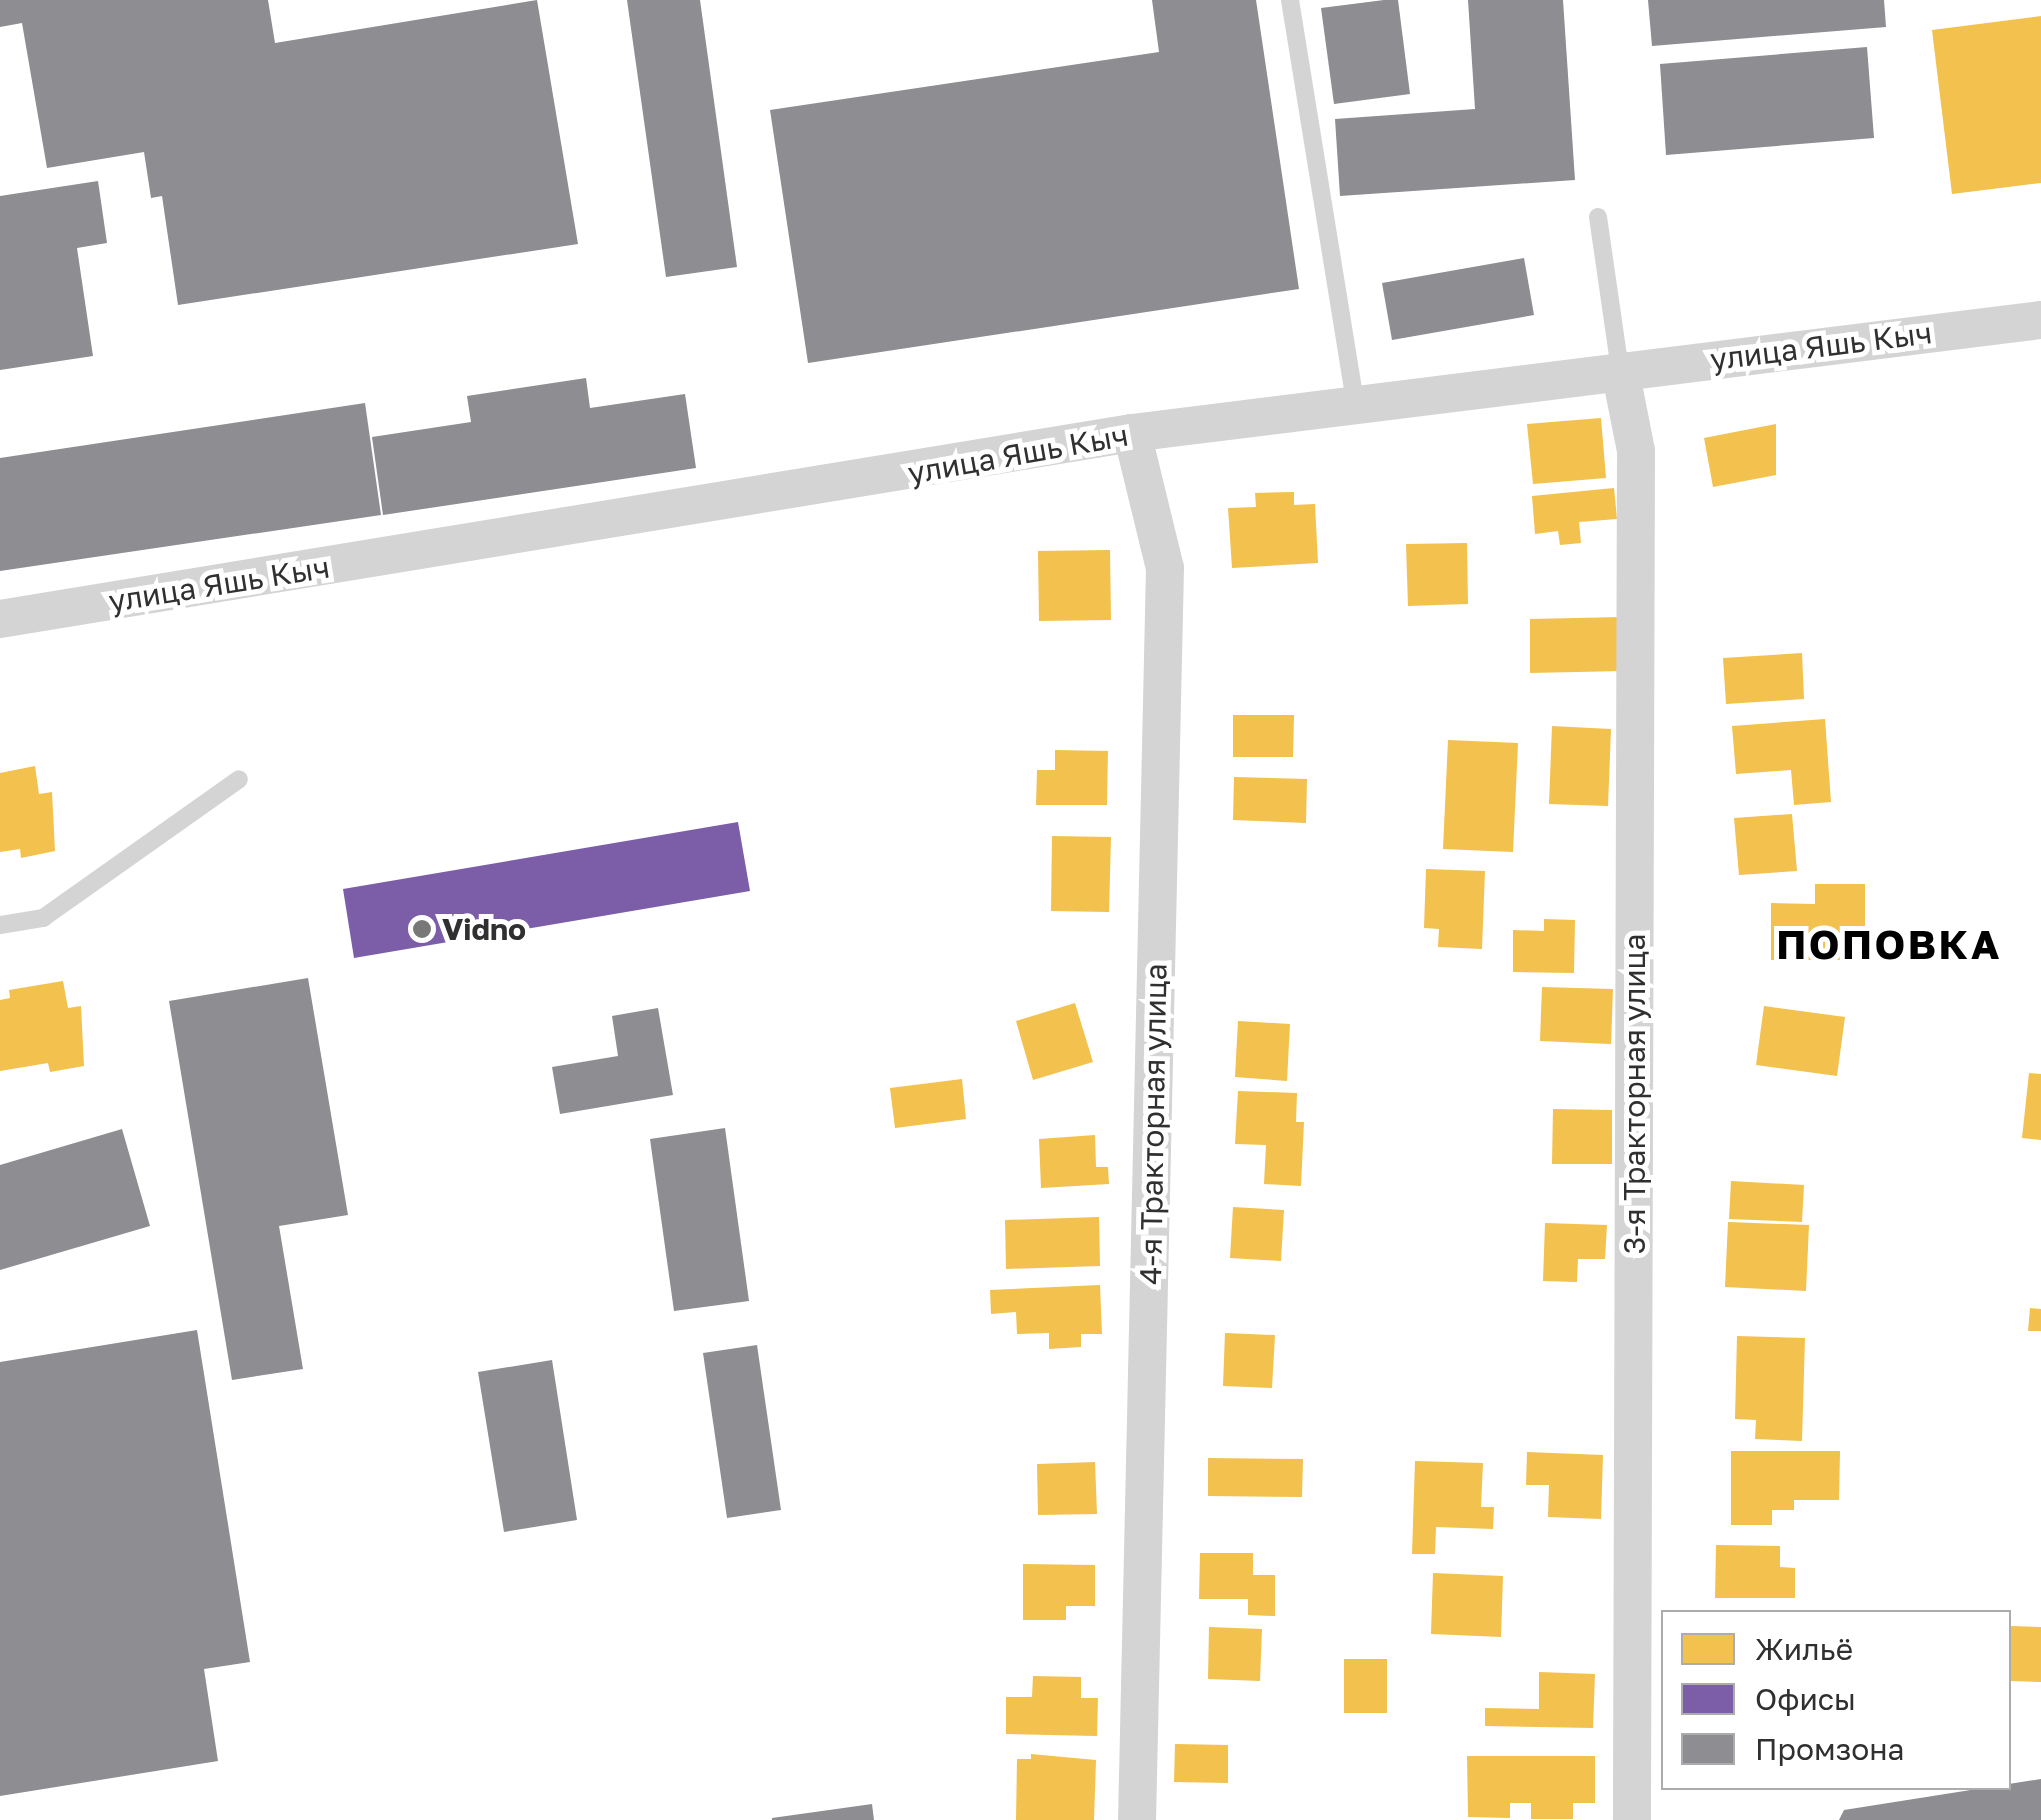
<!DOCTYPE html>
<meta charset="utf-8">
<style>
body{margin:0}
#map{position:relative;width:2041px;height:1820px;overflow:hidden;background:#fff;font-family:"Golos Text",sans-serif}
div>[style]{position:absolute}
.homes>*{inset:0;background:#f2c14e}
.offices>*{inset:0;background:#7b5ea7}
.industry>*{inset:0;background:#8d8d92}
.lane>*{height:18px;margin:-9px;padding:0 9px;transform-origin:9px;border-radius:9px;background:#d4d4d4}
.street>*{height:38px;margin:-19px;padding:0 19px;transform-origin:19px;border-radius:19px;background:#d4d4d4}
.dots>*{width:28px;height:28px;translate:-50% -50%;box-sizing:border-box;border:5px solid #fff;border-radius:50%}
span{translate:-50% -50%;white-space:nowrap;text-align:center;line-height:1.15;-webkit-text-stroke:10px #fff;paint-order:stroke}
.street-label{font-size:30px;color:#303030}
.poi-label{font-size:30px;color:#303030;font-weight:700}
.left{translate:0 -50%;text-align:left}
.district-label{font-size:40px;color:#000;font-weight:700;letter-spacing:2.5px}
.legend{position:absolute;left:1661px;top:1610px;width:350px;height:180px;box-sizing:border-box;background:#fff;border:2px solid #acacac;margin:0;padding:12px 18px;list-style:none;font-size:30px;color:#303030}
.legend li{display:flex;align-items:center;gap:20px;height:50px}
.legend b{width:50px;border:2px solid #acacac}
</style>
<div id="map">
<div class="homes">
<div style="clip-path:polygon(2041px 16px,2041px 183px,1952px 194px,1932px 30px)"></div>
<div style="clip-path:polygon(1601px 418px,1606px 478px,1533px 484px,1527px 424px)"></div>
<div style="clip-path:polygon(1776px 424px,1776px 475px,1713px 487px,1704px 438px)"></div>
<div style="clip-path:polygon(1614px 488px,1617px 519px,1579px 522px,1581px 543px,1560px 545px,1558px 531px,1535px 534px,1532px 496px)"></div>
<div style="clip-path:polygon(1294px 492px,1294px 505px,1315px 504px,1318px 563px,1232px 568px,1228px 508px,1256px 507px,1255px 493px)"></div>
<div style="clip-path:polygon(1467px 543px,1468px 604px,1408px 606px,1406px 544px)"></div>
<div style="clip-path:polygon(1110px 550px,1111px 620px,1039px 621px,1038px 551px)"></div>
<div style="clip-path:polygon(1622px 617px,1623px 671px,1530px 673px,1530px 619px)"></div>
<div style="clip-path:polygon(1802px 653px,1804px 699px,1726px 704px,1723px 658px)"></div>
<div style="clip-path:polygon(1233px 715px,1294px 715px,1293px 757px,1233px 757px)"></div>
<div style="clip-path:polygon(1825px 719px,1831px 802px,1794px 805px,1791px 770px,1736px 774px,1732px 726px)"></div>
<div style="clip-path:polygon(1552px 726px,1611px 729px,1608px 806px,1549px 804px)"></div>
<div style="clip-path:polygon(1448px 740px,1518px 743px,1513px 852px,1443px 849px)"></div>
<div style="clip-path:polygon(1055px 750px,1108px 751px,1107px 805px,1036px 805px,1037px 770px,1055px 770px)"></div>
<div style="clip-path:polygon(35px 766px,39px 794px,52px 792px,55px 851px,21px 858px,20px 849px,0 852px,0 773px)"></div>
<div style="clip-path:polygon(1234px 777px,1307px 779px,1306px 823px,1233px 820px)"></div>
<div style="clip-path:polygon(1792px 814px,1797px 871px,1739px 875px,1734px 818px)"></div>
<div style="clip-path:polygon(1052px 836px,1111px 837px,1109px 912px,1051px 911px)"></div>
<div style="clip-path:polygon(1426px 869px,1485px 871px,1482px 949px,1438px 947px,1439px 929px,1424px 928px)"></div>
<div style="clip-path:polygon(1815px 884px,1865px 884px,1865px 960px,1771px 960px,1771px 903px,1815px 904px)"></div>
<div style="clip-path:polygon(1544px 919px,1575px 920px,1574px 973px,1513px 972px,1513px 930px,1544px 931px)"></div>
<div style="clip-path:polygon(63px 981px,68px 1008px,81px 1006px,84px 1066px,50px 1072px,48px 1063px,0 1071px,0 1000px,10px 998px,9px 990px)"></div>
<div style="clip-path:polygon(1542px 987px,1613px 989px,1611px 1044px,1540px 1041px)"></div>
<div style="clip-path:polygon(1075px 1003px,1093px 1062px,1033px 1080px,1016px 1021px)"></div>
<div style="clip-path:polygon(1764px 1006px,1845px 1017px,1837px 1076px,1756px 1065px)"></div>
<div style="clip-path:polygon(1238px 1021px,1290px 1024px,1287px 1081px,1235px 1077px)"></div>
<div style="clip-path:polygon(2029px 1073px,2041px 1074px,2041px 1140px,2022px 1138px)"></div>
<div style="clip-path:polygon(962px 1079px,966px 1119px,895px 1128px,890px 1088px)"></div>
<div style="clip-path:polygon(1238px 1091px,1297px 1093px,1296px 1122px,1304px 1122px,1301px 1186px,1264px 1184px,1266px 1145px,1235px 1144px)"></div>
<div style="clip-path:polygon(1553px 1109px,1612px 1110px,1612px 1164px,1552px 1164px)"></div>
<div style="clip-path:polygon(1095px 1135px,1096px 1167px,1108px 1167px,1109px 1184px,1041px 1188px,1039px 1139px)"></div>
<div style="clip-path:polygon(1731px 1181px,1804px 1185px,1802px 1222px,1729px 1219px)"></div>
<div style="clip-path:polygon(1233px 1207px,1284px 1210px,1281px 1261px,1230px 1258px)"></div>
<div style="clip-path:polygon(1099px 1217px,1100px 1266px,1006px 1269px,1005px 1220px)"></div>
<div style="clip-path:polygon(1728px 1222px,1809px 1225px,1806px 1291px,1725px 1287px)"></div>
<div style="clip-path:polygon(1545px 1223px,1607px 1225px,1605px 1259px,1578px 1259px,1577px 1282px,1543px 1281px)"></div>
<div style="clip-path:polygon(1100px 1285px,1102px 1334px,1081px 1334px,1081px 1347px,1049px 1349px,1049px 1333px,1017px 1334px,1016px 1312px,991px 1314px,990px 1290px)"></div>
<div style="clip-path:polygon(2030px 1308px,2041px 1309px,2041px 1331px,2028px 1331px)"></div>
<div style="clip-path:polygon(1225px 1333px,1275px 1335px,1272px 1388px,1223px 1386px)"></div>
<div style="clip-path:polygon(1737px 1336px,1805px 1338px,1802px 1441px,1755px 1439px,1756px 1420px,1735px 1419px)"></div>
<div style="clip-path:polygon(1731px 1451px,1840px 1451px,1839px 1500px,1794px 1500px,1794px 1510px,1772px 1510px,1772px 1525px,1731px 1525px)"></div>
<div style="clip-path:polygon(1527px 1452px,1603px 1455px,1601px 1519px,1548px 1517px,1549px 1485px,1526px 1485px)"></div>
<div style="clip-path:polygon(1208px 1458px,1303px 1459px,1302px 1497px,1208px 1496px)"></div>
<div style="clip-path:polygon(1415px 1461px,1483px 1463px,1481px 1507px,1494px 1507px,1493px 1529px,1436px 1527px,1435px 1554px,1412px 1554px)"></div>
<div style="clip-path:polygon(1095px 1462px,1097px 1514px,1038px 1515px,1037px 1464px)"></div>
<div style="clip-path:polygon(1716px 1545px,1780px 1546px,1780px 1567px,1795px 1568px,1795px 1598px,1715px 1598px)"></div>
<div style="clip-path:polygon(1200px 1553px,1253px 1553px,1253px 1575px,1275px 1575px,1275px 1616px,1248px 1615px,1248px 1599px,1199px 1599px)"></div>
<div style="clip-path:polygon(1023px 1564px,1095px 1565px,1095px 1606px,1066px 1606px,1066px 1620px,1023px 1620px)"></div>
<div style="clip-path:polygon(1433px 1573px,1503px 1576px,1501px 1637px,1431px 1634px)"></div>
<div style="clip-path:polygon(2011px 1626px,2041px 1627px,2041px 1682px,2010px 1681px)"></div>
<div style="clip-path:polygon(1209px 1627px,1262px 1629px,1260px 1681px,1208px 1679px)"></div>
<div style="clip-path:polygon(1344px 1659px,1387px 1659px,1387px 1713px,1344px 1713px)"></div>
<div style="clip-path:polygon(1539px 1672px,1595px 1674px,1593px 1728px,1485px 1726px,1485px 1708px,1539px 1709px)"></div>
<div style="clip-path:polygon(1033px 1676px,1081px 1677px,1081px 1698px,1098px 1698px,1097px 1736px,1006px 1734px,1006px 1697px,1032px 1697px)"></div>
<div style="clip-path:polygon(1175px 1744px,1228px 1745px,1228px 1783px,1174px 1782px)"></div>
<div style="clip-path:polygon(1031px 1754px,1096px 1760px,1094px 1820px,1016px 1820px,1017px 1759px,1031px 1759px)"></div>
<div style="clip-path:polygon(1467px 1756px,1595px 1756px,1595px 1803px,1573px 1803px,1573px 1819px,1531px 1819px,1531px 1803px,1510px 1803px,1510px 1818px,1468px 1817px)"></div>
</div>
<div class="offices">
<div style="clip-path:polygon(738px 822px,750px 891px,354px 958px,343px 889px)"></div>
</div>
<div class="industry">
<div style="clip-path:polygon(0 0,268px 0,275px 43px,537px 0,578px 244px,178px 305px,162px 196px,151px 198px,144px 152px,47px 168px,22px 23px,0 27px)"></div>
<div style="clip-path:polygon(627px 0,700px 0,737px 267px,666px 277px)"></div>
<div style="clip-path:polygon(1152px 0,1256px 0,1299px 289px,808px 363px,770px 110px,1159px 52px)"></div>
<div style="clip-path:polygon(1384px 0,1398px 0,1410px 94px,1334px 104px,1321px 8px)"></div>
<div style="clip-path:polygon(1468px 0,1563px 0,1575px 180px,1340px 196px,1335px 119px,1475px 109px)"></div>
<div style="clip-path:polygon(1648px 0,1884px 0,1886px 27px,1652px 46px)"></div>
<div style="clip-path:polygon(1867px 47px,1874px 138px,1666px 155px,1660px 64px)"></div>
<div style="clip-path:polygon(98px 181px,107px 243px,77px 248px,93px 356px,0 370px,0 196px)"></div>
<div style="clip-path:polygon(1524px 258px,1534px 315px,1392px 340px,1382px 283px)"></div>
<div style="clip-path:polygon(586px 378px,590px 408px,685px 394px,696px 468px,383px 515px,372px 437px,471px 422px,467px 396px)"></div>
<div style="clip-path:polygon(365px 403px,381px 515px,0 571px,0 458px)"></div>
<div style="clip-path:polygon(308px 978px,348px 1215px,279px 1226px,303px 1369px,232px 1380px,169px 1001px)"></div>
<div style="clip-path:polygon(658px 1008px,673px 1095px,560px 1114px,552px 1067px,618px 1056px,612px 1016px)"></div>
<div style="clip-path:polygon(725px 1128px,749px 1301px,674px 1311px,650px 1139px)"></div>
<div style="clip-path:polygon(122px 1129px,150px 1226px,0 1270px,0 1165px)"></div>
<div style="clip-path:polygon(197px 1330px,250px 1662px,204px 1669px,218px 1761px,0 1796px,0 1362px)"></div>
<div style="clip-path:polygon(757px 1345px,781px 1510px,727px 1518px,703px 1353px)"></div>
<div style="clip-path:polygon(552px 1360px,577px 1520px,504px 1532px,478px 1372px)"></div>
<div style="clip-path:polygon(2041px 1779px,2041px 1820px,1839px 1820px,1844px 1810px)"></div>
<div style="clip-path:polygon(872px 1804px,874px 1820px,772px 1820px,772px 1818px)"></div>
</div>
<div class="lane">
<div style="left:1290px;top:0;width:413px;rotate:80.8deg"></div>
<div style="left:1598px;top:217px;width:155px;rotate:81.8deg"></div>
<div style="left:0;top:925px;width:44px;rotate:-9.2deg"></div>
<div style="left:43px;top:918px;width:240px;rotate:-35.3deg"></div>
</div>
<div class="street">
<div style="left:1620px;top:370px;width:83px;rotate:78.8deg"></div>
<div style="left:1636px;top:451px;width:1369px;rotate:90.17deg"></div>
<div style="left:1132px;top:433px;width:139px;rotate:76.3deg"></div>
<div style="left:1165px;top:568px;width:1252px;rotate:91.28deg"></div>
<div style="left:0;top:619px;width:1147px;rotate:-9.33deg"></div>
<div style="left:1132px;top:433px;width:916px;rotate:-7.09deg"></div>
</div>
<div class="dots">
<div style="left:422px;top:929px;background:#787878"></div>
</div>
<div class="street-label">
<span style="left:1821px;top:346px;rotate:-7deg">улица Яшь Кыч</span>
<span style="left:1018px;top:454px;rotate:-10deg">улица Яшь Кыч</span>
<span style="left:219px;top:584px;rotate:-9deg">улица Яшь Кыч</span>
<span style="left:1634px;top:1094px;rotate:-90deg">3-я Тракторная улица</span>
<span style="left:1153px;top:1124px;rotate:-89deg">4-я Тракторная улица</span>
</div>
<div class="poi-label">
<span class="left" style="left:442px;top:929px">Vidno</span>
</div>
<div class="district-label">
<span style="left:1889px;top:944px">ПОПОВКА</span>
</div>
<ul class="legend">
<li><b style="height:28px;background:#f2c14e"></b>Жильё</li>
<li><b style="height:28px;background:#7b5ea7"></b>Офисы</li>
<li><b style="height:28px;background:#8d8d92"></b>Промзона</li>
</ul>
</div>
